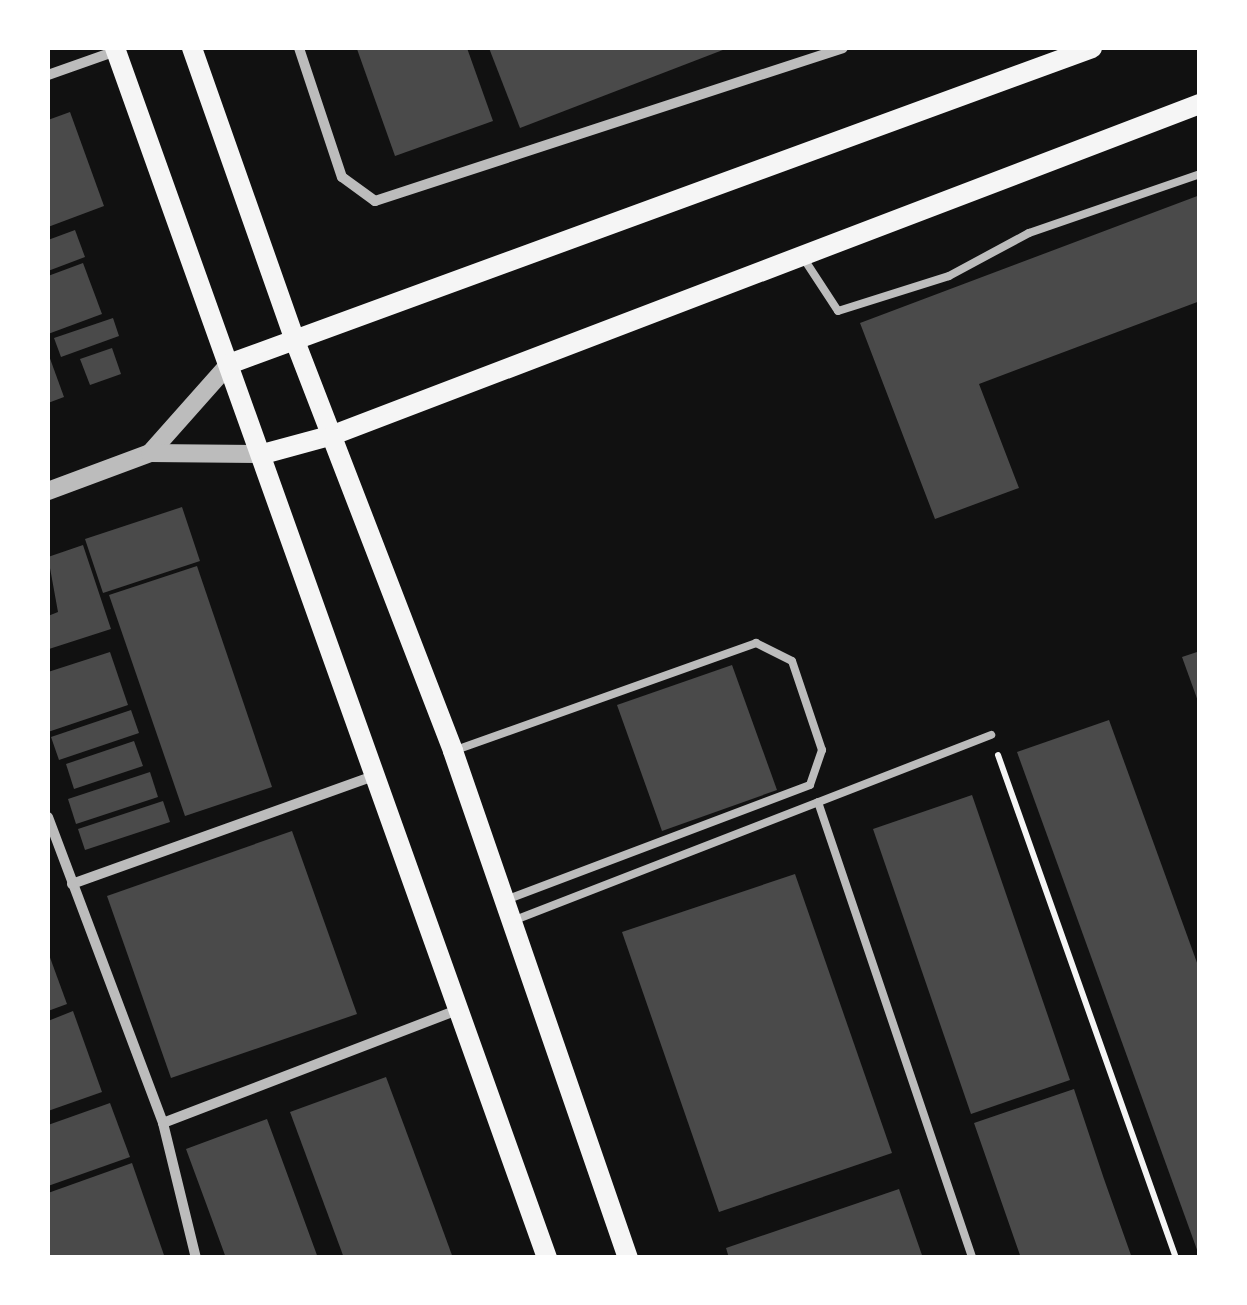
<!DOCTYPE html>
<style>
body{margin:0}
#map{position:relative;width:1247px;height:1305px;overflow:hidden;background:#111;font-family:"Fira Sans Condensed",sans-serif}
div>[style]{position:absolute}
.building>*{inset:0;background:#4a4a4a}
.path>*{height:6px;margin:-3px;padding:0 3px;transform-origin:3px;border-radius:3px;background:#f5f5f5}
.service>*{height:8px;margin:-4px;padding:0 4px;transform-origin:4px;border-radius:4px;background:#bcbcbc}
.minor>*{height:10px;margin:-5px;padding:0 5px;transform-origin:5px;border-radius:5px;background:#bcbcbc}
.tertiary>*{height:18px;margin:-9px;padding:0 9px;transform-origin:9px;border-radius:9px;background:#bcbcbc}
.secondary>*{height:20px;margin:-10px;padding:0 10px;transform-origin:10px;border-radius:10px;background:#f5f5f5}
span{translate:-50% -50%;white-space:nowrap;text-align:center;line-height:1.15;-webkit-text-stroke:10px #fff;paint-order:stroke}
.frame{position:absolute;inset:0;border:50px solid #fff;pointer-events:none}
</style>
<div id="map">
<div class="building">
<div style="clip-path:polygon(467px 48px,493px 121px,395px 156px,357px 49px)"></div>
<div style="clip-path:polygon(489px 48px,728px 48px,520px 128px)"></div>
<div style="clip-path:polygon(70px 112px,104px 206px,48px 227px,48px 120px)"></div>
<div style="clip-path:polygon(1200px 195px,1200px 301px,979px 384px,1019px 488px,935px 519px,860px 323px)"></div>
<div style="clip-path:polygon(75px 230px,85px 257px,48px 271px,48px 240px)"></div>
<div style="clip-path:polygon(83px 263px,102px 314px,48px 334px,48px 276px)"></div>
<div style="clip-path:polygon(113px 318px,119px 336px,61px 357px,54px 338px)"></div>
<div style="clip-path:polygon(112px 348px,121px 374px,90px 385px,80px 359px)"></div>
<div style="clip-path:polygon(48px 353px,64px 397px,48px 403px)"></div>
<div style="clip-path:polygon(182px 507px,200px 561px,103px 593px,85px 539px)"></div>
<div style="clip-path:polygon(83px 545px,111px 629px,49px 649px,48px 616px,58px 612px,48px 557px)"></div>
<div style="clip-path:polygon(197px 566px,272px 787px,185px 816px,109px 595px)"></div>
<div style="clip-path:polygon(1200px 651px,1200px 704px,1199px 704px,1182px 657px)"></div>
<div style="clip-path:polygon(110px 652px,128px 705px,48px 732px,48px 672px)"></div>
<div style="clip-path:polygon(732px 665px,777px 790px,662px 831px,617px 705px)"></div>
<div style="clip-path:polygon(131px 710px,139px 733px,59px 760px,51px 737px)"></div>
<div style="clip-path:polygon(1109px 720px,1200px 971px,1200px 1258px,1017px 752px)"></div>
<div style="clip-path:polygon(134px 741px,143px 766px,74px 789px,66px 764px)"></div>
<div style="clip-path:polygon(150px 772px,158px 797px,76px 824px,68px 799px)"></div>
<div style="clip-path:polygon(972px 795px,1070px 1080px,971px 1114px,873px 829px)"></div>
<div style="clip-path:polygon(163px 801px,170px 822px,85px 850px,78px 829px)"></div>
<div style="clip-path:polygon(292px 831px,357px 1014px,171px 1078px,107px 896px)"></div>
<div style="clip-path:polygon(795px 874px,892px 1153px,719px 1212px,622px 932px)"></div>
<div style="clip-path:polygon(48px 952px,67px 1004px,48px 1011px)"></div>
<div style="clip-path:polygon(73px 1011px,102px 1092px,48px 1111px,48px 1021px)"></div>
<div style="clip-path:polygon(386px 1077px,434px 1206px,453px 1258px,344px 1258px,290px 1112px)"></div>
<div style="clip-path:polygon(1074px 1089px,1104px 1179px,1132px 1258px,1021px 1258px,974px 1123px)"></div>
<div style="clip-path:polygon(110px 1103px,130px 1157px,48px 1186px,48px 1125px)"></div>
<div style="clip-path:polygon(267px 1119px,299px 1206px,318px 1258px,226px 1258px,207px 1206px,186px 1149px)"></div>
<div style="clip-path:polygon(132px 1163px,165px 1258px,48px 1258px,48px 1193px)"></div>
<div style="clip-path:polygon(899px 1189px,923px 1258px,729px 1258px,726px 1248px)"></div>
</div>
<div class="path">
<div style="left:998px;top:755px;width:534px;rotate:70.51deg"></div>
</div>
<div class="service">
<div style="left:804px;top:259px;width:62px;rotate:56.8deg"></div>
<div style="left:838px;top:311px;width:116px;rotate:-17.5deg"></div>
<div style="left:949px;top:276px;width:91px;rotate:-28.3deg"></div>
<div style="left:1029px;top:233px;width:181px;rotate:-19deg"></div>
<div style="left:453px;top:751px;width:322px;rotate:-19.6deg"></div>
<div style="left:756px;top:643px;width:40px;rotate:26.6deg"></div>
<div style="left:792px;top:661px;width:94px;rotate:71.4deg"></div>
<div style="left:822px;top:750px;width:37px;rotate:109deg"></div>
<div style="left:810px;top:785px;width:326px;rotate:159.3deg"></div>
<div style="left:818px;top:802px;width:481px;rotate:71.3deg"></div>
<div style="left:515px;top:920px;width:511px;rotate:-21.24deg"></div>
</div>
<div class="minor">
<div style="left:299px;top:48px;width:136px;rotate:71.6deg"></div>
<div style="left:342px;top:177px;width:41px;rotate:36deg"></div>
<div style="left:375px;top:201px;width:492px;rotate:-18.1deg"></div>
<div style="left:48px;top:75px;width:72px;rotate:-19.4deg"></div>
<div style="left:48px;top:817px;width:327px;rotate:69.4deg"></div>
<div style="left:163px;top:1123px;width:139px;rotate:76.3deg"></div>
<div style="left:72px;top:884px;width:324px;rotate:-19.7deg"></div>
<div style="left:163px;top:1123px;width:316px;rotate:-21deg"></div>
</div>
<div class="tertiary">
<div style="left:150px;top:453px;width:119px;rotate:-48.4deg"></div>
<div style="left:48px;top:491px;width:109px;rotate:-20.4deg"></div>
<div style="left:150px;top:453px;width:113px;rotate:0.5deg"></div>
</div>
<div class="secondary">
<div style="left:115px;top:48px;width:1285px;rotate:70.35deg"></div>
<div style="left:192px;top:48px;width:311px;rotate:70.6deg"></div>
<div style="left:295px;top:341px;width:439px;rotate:68.9deg"></div>
<div style="left:453px;top:751px;width:536px;rotate:70.96deg"></div>
<div style="left:229px;top:364px;width:919px;rotate:-20.11deg"></div>
<div style="left:263px;top:454px;width:73px;rotate:-15.2deg"></div>
<div style="left:333px;top:435px;width:928px;rotate:-20.9deg"></div>
</div>
<div class="frame"></div>
</div>
